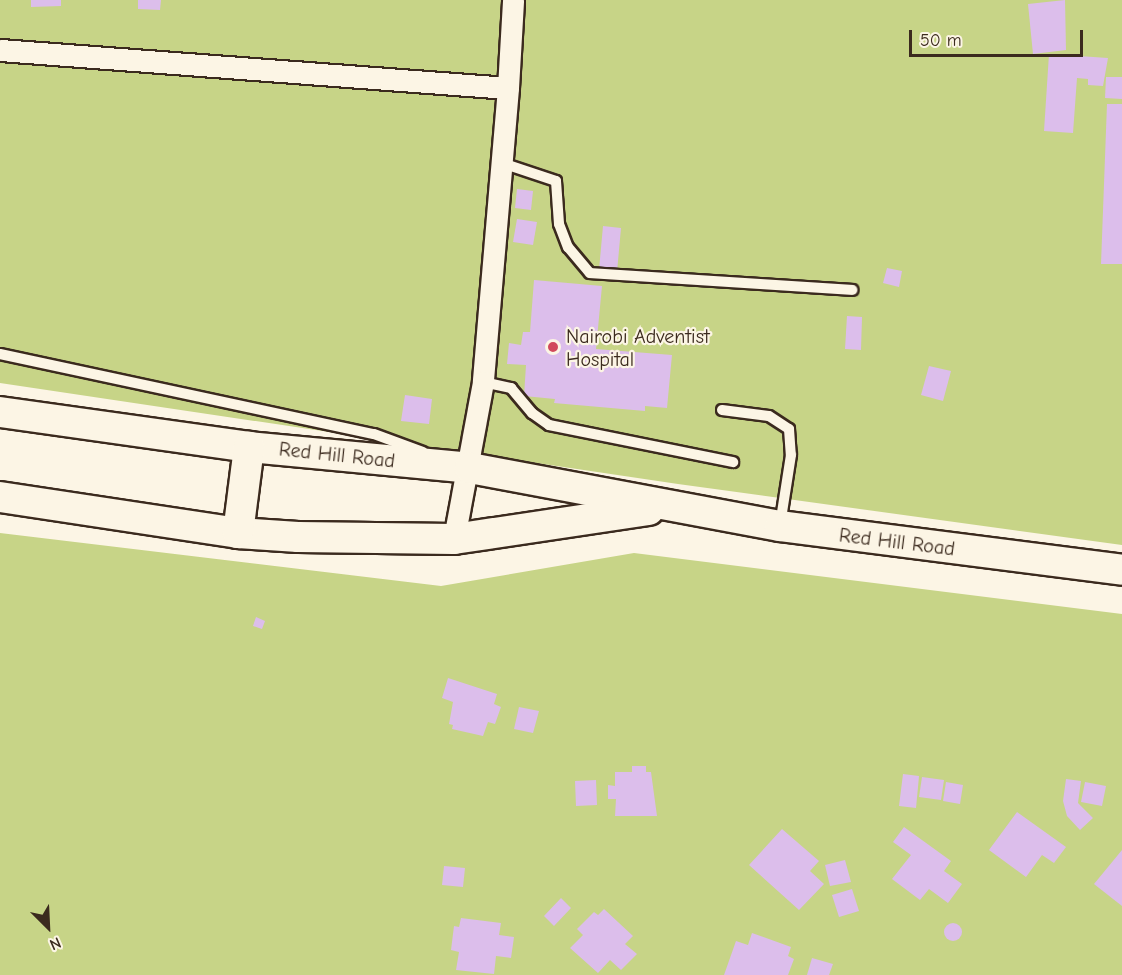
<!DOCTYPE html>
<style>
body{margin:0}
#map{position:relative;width:1122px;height:975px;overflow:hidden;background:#fcf5e5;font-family:"Comic Neue",sans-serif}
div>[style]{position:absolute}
.green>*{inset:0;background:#c7d487}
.building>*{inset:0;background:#dcbeeb}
.round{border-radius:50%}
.roads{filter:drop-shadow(2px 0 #3b2a1e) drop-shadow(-2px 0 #3b2a1e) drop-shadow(0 2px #3b2a1e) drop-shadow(0 -2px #3b2a1e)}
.lane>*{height:10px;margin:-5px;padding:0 5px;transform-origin:5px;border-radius:5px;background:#fcf5e5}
.street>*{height:21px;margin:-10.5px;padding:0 10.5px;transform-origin:10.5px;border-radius:10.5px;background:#fcf5e5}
.secondary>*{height:30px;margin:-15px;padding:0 15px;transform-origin:15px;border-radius:15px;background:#fcf5e5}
.dots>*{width:16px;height:16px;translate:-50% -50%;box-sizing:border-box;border:3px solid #fcf5e5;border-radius:50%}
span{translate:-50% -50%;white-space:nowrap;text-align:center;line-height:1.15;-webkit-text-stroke:4.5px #fcf5e5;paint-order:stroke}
.poi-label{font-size:20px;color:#3b2a1e}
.left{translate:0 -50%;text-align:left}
.street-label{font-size:20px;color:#3b2a1e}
.north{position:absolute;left:18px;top:897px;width:60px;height:60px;-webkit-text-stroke:4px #fcf5e5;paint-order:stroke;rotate:156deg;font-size:16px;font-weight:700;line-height:24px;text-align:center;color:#3b2a1e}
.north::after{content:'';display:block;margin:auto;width:21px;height:27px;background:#3b2a1e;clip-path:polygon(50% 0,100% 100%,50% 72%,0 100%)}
.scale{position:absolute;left:909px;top:30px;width:174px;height:27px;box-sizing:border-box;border:3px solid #3b2a1e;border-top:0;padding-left:8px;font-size:18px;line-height:21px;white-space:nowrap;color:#3b2a1e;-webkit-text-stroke:4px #fcf5e5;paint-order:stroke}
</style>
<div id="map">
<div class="green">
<div style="clip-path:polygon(0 0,1122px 0,1122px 545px,678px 484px,0 383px)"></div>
<div style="clip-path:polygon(0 533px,441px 586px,634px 553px,1122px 614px,1122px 975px,0 975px)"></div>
</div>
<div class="building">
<div style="clip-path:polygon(31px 0,61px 0,61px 6px,31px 7px)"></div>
<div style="clip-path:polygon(138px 0,161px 0,160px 10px,138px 9px)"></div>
<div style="clip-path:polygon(1065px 0,1066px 50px,1033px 54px,1028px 4px)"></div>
<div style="clip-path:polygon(1049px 54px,1108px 58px,1103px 86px,1088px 85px,1088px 79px,1077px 78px,1073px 133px,1044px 131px)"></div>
<div style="clip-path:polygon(1106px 77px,1122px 77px,1122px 99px,1105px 98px)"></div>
<div style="clip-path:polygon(1107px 104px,1122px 104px,1122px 264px,1101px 264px)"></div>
<div style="clip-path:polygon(517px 189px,533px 191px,531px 210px,515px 208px)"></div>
<div style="clip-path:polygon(517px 219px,537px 222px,533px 245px,513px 242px)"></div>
<div style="clip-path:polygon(603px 226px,621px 228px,617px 272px,599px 270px)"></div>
<div style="clip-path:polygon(887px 268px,902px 271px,899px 287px,883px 283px)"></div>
<div style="clip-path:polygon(534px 280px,602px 286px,596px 349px,672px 355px,667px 408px,645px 406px,645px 411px,554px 403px,555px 399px,524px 396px,526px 365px,507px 364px,509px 343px,521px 345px,523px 332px,530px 332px)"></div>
<div style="clip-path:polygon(847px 316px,862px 317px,861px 350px,845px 349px)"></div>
<div style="clip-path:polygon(929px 366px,951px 371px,943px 401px,921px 395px)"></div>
<div style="clip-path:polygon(405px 395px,432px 399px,429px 424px,401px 421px)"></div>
<div style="clip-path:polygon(256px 617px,265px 621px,262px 629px,253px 626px)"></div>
<div style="clip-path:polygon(448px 678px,497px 694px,494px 704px,501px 707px,495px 724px,488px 722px,483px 736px,452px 729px,453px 725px,449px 724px,453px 702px,442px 698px)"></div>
<div style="clip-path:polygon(519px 707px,539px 711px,533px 733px,514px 729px)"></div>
<div style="clip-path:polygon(632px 766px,646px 766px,646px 772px,651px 772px,657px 816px,615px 816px,616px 799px,608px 799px,608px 785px,615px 786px,615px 772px,632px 772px)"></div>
<div style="clip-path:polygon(903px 774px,919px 776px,916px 808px,899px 806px)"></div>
<div style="clip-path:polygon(922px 777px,944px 780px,941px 800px,919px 797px)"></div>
<div style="clip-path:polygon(1066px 779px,1081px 781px,1078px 803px,1093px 818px,1080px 830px,1067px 816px,1063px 801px)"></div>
<div style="clip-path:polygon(596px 780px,597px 805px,576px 806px,575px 781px)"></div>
<div style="clip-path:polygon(946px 782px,963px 785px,960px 804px,943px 801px)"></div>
<div style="clip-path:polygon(1085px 782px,1106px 786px,1102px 806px,1081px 802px)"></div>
<div style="clip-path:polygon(1017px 812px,1066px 847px,1054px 863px,1042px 855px,1026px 877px,989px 850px)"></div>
<div style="clip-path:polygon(904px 827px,951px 861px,944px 871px,962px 884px,948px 903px,929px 889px,920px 900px,892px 879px,911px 855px,893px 842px)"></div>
<div style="clip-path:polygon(782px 829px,819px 861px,810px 871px,824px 884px,799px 910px,749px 865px)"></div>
<div style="clip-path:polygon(1122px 850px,1122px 906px,1094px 884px)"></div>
<div style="clip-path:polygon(845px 860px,851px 882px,830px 886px,825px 865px)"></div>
<div style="clip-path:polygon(444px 866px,465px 868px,463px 887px,442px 885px)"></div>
<div style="clip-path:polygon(852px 889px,859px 911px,839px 917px,832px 895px)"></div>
<div style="clip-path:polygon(561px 898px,571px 908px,554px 926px,544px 916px)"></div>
<div style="clip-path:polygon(604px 909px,633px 936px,625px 944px,637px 954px,621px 970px,610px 960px,598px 973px,570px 948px,583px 935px,577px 929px,594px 912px,598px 915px)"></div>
<div style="clip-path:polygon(461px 918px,501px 923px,499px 935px,514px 937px,511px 958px,496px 956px,494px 974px,456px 970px,459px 952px,451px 950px,454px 926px,459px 927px)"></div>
<div class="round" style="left:944px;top:923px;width:18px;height:18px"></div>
<div style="clip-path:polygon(752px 933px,791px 947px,788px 956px,794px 959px,788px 975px,724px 975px,736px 941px,748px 945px)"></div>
<div style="clip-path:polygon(812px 958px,833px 964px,829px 975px,807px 975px)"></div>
</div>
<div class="roads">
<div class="lane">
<div style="left:502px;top:163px;width:57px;rotate:18.4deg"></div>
<div style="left:556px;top:181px;width:43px;rotate:86deg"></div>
<div style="left:559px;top:224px;width:25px;rotate:69deg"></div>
<div style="left:568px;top:247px;width:34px;rotate:50deg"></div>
<div style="left:590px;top:273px;width:263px;rotate:3.7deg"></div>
<div style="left:0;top:354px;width:382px;rotate:12.1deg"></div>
<div style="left:374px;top:434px;width:52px;rotate:20.2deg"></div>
<div style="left:483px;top:382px;width:29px;rotate:12deg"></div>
<div style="left:511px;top:388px;width:33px;rotate:50deg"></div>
<div style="left:532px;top:413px;width:21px;rotate:35deg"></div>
<div style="left:549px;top:425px;width:188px;rotate:11.4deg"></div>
<div style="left:722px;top:410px;width:47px;rotate:7.3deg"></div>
<div style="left:769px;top:416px;width:24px;rotate:33deg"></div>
<div style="left:789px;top:429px;width:26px;rotate:86deg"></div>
<div style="left:791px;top:455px;width:71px;rotate:98.9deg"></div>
</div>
<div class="street">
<div style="left:0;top:50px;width:509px;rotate:4.28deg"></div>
<div style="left:508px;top:88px;width:295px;rotate:94.9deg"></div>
<div style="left:483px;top:382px;width:160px;rotate:100.5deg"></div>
<div style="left:508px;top:88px;width:88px;rotate:-86.7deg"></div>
</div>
<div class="secondary">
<div style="left:0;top:412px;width:251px;rotate:8deg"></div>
<div style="left:249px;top:447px;width:222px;rotate:5.4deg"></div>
<div style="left:470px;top:468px;width:315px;rotate:10.6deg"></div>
<div style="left:780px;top:526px;width:345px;rotate:7.3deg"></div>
<div style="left:0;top:497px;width:241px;rotate:8.6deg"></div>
<div style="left:238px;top:533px;width:60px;rotate:3.8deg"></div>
<div style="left:298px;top:537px;width:156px;rotate:0.7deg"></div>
<div style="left:454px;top:539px;width:197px;rotate:-8.5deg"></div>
<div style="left:238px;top:533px;width:87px;rotate:-82.7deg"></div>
</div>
</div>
<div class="dots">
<div style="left:553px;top:347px;background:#d1495b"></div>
</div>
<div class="poi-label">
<span class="left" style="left:566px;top:348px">Nairobi Adventist<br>Hospital</span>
</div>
<div class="street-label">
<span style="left:337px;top:455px;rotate:6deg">Red Hill Road</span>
<span style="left:897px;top:542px;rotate:7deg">Red Hill Road</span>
</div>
<div class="north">N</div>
<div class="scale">50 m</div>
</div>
